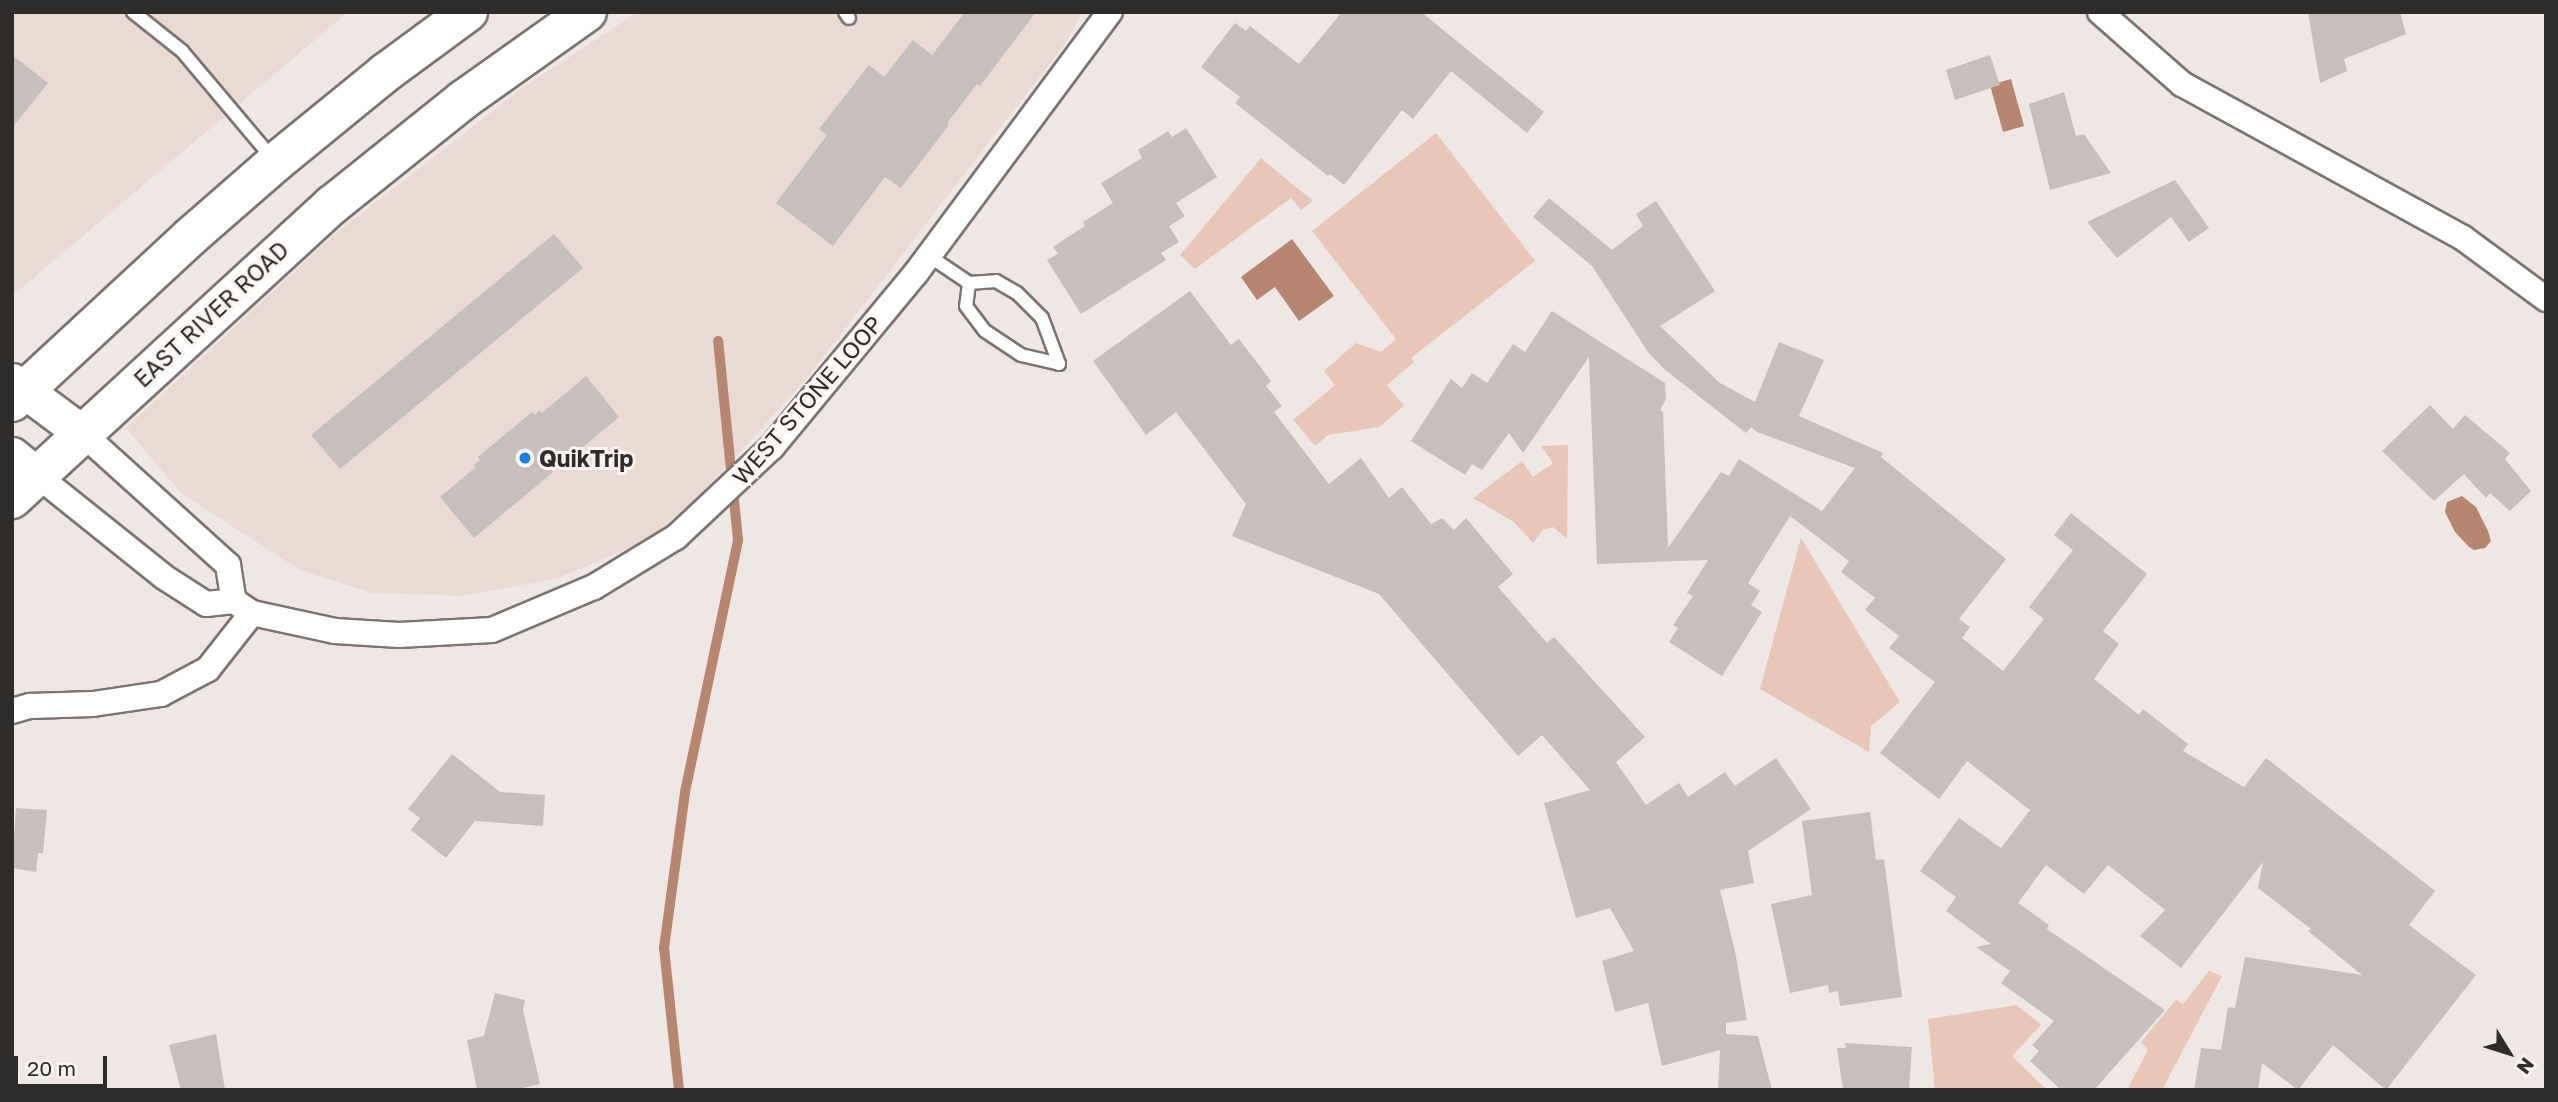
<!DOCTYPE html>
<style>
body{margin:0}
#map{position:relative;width:2558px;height:1102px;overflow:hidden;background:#eee7e4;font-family:"Golos Text",sans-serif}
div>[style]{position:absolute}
.built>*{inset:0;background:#e9dad4}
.green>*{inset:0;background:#e9c6b7}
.water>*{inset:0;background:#b68671}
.stream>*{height:10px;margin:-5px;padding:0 5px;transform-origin:5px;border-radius:5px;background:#b68671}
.building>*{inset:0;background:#c6bfbc}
.roads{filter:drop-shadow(2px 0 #7b7572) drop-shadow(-2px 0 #7b7572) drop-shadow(0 2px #7b7572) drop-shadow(0 -2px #7b7572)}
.lane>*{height:12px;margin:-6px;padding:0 6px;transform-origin:6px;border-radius:6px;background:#fff}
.street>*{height:24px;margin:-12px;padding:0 12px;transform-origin:12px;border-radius:12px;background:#fff}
.secondary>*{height:35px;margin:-17.5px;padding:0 17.5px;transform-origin:17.5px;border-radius:17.5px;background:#fff}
.primary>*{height:38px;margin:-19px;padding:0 19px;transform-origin:19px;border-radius:19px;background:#fff}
.dots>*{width:19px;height:19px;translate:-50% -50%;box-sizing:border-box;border:4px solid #fbf4f1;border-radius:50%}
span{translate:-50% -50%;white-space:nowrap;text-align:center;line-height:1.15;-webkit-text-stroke:6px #fbf4f1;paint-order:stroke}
.street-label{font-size:23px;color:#2e2c2a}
.poi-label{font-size:23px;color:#2e2c2a;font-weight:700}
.left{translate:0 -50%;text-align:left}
.frame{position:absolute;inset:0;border:14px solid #2e2c2a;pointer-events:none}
.north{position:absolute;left:2474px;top:1018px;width:70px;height:70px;-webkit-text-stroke:5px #fbf4f1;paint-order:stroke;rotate:128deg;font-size:19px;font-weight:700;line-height:28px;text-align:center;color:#2e2c2a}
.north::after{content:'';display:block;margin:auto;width:24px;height:32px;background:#2e2c2a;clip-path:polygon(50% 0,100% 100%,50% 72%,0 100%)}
.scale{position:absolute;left:14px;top:1056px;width:93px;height:32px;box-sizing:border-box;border:4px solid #2e2c2a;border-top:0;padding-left:9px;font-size:21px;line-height:24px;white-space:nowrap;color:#2e2c2a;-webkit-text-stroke:5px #fbf4f1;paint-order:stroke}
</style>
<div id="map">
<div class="built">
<div style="clip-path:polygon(12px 12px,348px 12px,12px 296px)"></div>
<div style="clip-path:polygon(638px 12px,1083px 12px,1064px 45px,803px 383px,699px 496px,648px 540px,558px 578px,463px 596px,372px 593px,300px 570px,181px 493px,126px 428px,336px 233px,524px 87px)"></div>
</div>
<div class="green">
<div style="clip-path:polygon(1436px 133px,1535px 261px,1411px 358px,1414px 362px,1387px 385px,1404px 406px,1379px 427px,1328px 435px,1315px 446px,1293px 420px,1335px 385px,1324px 371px,1356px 343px,1381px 352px,1396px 339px,1312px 231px)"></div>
<div style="clip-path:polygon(1261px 158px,1313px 201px,1301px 210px,1291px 198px,1195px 269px,1180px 255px)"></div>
<div style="clip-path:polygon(1568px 445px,1567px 539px,1553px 527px,1543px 530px,1533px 543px,1514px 522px,1473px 498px,1522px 461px,1533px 477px,1553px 463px,1541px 446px)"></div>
<div style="clip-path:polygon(1801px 538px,1900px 702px,1871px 726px,1869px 752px,1760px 689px)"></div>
<div style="clip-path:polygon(2209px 971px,2222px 976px,2162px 1090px,2127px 1090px,2148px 1050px,2141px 1042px,2176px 1000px,2183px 1004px)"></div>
<div style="clip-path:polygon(2017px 1005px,2041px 1025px,2012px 1056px,2047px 1090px,1935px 1090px,1928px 1019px)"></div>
</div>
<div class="water">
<div style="clip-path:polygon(2011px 79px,2024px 126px,2003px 132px,1990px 85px)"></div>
<div style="clip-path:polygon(1292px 239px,1334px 296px,1299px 321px,1275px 287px,1257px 300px,1241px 277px)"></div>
<div style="clip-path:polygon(2462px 496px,2476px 507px,2488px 531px,2491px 541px,2485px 548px,2474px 550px,2469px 547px,2455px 532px,2445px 512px,2447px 502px)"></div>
</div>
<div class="stream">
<div style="left:679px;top:1090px;width:143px;rotate:-96deg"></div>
<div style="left:664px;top:948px;width:157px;rotate:-82.3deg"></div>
<div style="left:685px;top:792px;width:258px;rotate:-78.1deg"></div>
<div style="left:738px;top:540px;width:200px;rotate:-95.7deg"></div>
</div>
<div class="building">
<div style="clip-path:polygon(965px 12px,1036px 12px,980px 86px,977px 84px,948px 122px,948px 126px,901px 188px,885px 177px,833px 246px,776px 203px,827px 135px,819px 129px,869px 65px,884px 77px,913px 40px,932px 55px)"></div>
<div style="clip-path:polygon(1342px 12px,1421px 12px,1544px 112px,1527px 133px,1451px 71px,1413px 119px,1402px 110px,1344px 185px,1330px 174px,1328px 176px,1235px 103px,1240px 97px,1201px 67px,1235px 23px,1246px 31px,1250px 26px,1299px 64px)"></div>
<div style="clip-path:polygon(2308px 12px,2400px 12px,2406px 34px,2344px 59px,2347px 71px,2320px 83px)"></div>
<div style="clip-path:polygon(12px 55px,48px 83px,12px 128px)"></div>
<div style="clip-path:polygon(1990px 55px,2000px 85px,1955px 100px,1946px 70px)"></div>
<div style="clip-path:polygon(2064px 92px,2076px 136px,2084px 134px,2111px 173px,2050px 190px,2029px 104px)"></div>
<div style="clip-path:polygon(1186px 128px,1217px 177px,1176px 203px,1185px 216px,1169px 226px,1179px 242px,1161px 253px,1166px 260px,1081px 314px,1047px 260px,1058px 254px,1053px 247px,1085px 226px,1083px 222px,1113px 203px,1101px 183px,1142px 158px,1138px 150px,1168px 131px,1172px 137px)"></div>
<div style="clip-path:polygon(2175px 180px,2209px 228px,2189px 242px,2171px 217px,2117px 258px,2087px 222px)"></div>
<div style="clip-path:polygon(1549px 198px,1612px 250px,1643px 226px,1636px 214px,1656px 201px,1715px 291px,1660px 326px,1720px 383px,1755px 402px,1779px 342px,1824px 360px,1799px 416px,1883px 453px,1881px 457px,2006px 559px,1959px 619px,1970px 627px,1962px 638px,2003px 671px,2044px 619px,2029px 607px,2073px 550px,2054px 535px,2071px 513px,2147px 574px,2103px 631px,2119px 644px,2094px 679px,2139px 715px,2143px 709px,2188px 744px,2183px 751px,2244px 787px,2266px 758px,2435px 891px,2409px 925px,2476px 975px,2386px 1090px,2333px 1045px,2298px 1090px,2262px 1063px,2258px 1090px,2194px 1090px,2201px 1048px,2221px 1050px,2228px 1007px,2235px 1008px,2245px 957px,2362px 975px,2308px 931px,2311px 929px,2258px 888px,2263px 862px,2181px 968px,2140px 936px,2165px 910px,2108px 865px,2084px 894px,2046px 865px,2018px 903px,2049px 925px,2047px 929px,2165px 1010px,2094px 1090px,2061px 1090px,2030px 1061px,2039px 1051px,2032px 1045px,2054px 1021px,2001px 983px,2010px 971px,1976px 947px,1991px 944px,1946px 911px,1956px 897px,1920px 871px,1959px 818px,2001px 848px,2030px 810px,1967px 761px,1939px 799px,1880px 753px,1935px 682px,1889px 648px,1899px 636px,1865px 610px,1875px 598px,1841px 572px,1849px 561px,1790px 516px,1748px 583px,1760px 591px,1751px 605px,1762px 612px,1722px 676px,1669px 642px,1678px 628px,1673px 625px,1693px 596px,1687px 593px,1708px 560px,1597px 564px,1589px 357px,1523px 453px,1509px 433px,1482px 470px,1472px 464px,1465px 475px,1411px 441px,1451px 379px,1462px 388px,1472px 373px,1487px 383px,1513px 344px,1525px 352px,1552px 311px,1665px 383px,1666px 399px,1660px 410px,1663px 412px,1668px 548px,1721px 472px,1729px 476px,1739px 459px,1822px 511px,1855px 468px,1757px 432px,1751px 427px,1746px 433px,1664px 369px,1648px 352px,1592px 266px,1533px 217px)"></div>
<div style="clip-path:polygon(554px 234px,583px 268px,340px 469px,311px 435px)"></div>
<div style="clip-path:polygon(1190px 291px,1231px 345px,1239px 339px,1271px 381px,1266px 386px,1282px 406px,1274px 412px,1329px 484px,1361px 458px,1389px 498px,1402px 487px,1431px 524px,1442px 518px,1454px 530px,1466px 518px,1513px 574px,1498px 587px,1547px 643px,1554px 637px,1645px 737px,1616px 762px,1646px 805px,1679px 783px,1688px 797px,1725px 772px,1735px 786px,1776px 758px,1811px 809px,1748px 851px,1754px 883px,1720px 890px,1735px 951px,1747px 1020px,1726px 1023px,1726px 1034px,1758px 1036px,1772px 1090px,1718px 1090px,1720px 1050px,1662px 1066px,1648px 1003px,1615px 1012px,1602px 961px,1634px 951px,1610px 908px,1576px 918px,1544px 803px,1590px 790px,1542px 735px,1518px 756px,1379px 594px,1232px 536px,1246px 504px,1176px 412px,1146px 435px,1093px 361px)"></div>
<div style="clip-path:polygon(586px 376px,619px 417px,474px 538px,440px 497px,476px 467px,474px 465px,480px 460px,478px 457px,532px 412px,535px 415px,540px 410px,542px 413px)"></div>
<div style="clip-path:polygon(2430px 405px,2453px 429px,2465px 415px,2510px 453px,2505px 459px,2531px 491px,2510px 511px,2490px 493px,2486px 498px,2464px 474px,2434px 501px,2382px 451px)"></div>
<div style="clip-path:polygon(452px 754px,500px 792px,545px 795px,543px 826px,475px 821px,446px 858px,411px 830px,420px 818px,408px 809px)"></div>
<div style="clip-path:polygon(16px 808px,47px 810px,43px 853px,38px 853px,36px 872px,12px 868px)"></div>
<div style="clip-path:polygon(1870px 812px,1876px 860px,1884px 859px,1902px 997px,1840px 1006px,1838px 991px,1829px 993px,1828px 985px,1790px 993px,1771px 904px,1812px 895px,1802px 821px)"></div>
<div style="clip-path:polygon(495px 993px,525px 1000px,523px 1010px,540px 1084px,514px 1090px,477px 1090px,467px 1040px,484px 1036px)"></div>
<div style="clip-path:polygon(216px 1034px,225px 1090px,181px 1090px,169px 1045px)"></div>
<div style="clip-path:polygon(1845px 1043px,1912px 1047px,1909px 1090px,1843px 1090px,1837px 1048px,1846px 1048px)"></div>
</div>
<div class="roads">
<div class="lane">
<div style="left:133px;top:12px;width:63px;rotate:38.5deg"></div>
<div style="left:182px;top:51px;width:141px;rotate:49.9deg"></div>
<div style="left:845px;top:12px;width:7px;rotate:56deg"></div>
<div style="left:929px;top:256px;width:48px;rotate:34deg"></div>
<div style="left:969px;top:283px;width:27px;rotate:-4deg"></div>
<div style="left:996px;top:281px;width:24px;rotate:30deg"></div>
<div style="left:1017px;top:293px;width:35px;rotate:45deg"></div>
<div style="left:1042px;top:318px;width:49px;rotate:69.7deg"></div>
<div style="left:969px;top:283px;width:23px;rotate:97deg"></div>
<div style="left:966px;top:306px;width:31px;rotate:53deg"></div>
<div style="left:985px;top:331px;width:43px;rotate:33.7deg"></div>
<div style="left:1021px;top:355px;width:39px;rotate:13deg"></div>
</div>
<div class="street">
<div style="left:2100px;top:12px;width:109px;rotate:41.3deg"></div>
<div style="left:2182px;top:84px;width:320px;rotate:28.7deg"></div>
<div style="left:2463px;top:238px;width:103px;rotate:36.3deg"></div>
<div style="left:82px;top:433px;width:197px;rotate:42.1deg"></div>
<div style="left:228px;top:565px;width:36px;rotate:81deg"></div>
<div style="left:38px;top:476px;width:161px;rotate:38.7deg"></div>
<div style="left:164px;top:577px;width:50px;rotate:32.7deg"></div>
<div style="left:206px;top:604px;width:28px;rotate:-6deg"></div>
<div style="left:234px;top:601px;width:22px;rotate:34deg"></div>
<div style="left:252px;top:613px;width:85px;rotate:12.2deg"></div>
<div style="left:335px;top:631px;width:64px;rotate:3.6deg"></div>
<div style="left:399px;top:635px;width:93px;rotate:-3.1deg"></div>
<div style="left:492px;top:630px;width:111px;rotate:-22.9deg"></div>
<div style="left:594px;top:587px;width:96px;rotate:-31.4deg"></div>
<div style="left:676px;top:537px;width:132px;rotate:-43.2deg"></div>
<div style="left:772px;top:447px;width:226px;rotate:-50.4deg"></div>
<div style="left:916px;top:273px;width:325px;rotate:-53.4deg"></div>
<div style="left:12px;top:711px;width:19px;rotate:-16deg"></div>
<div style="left:30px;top:706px;width:63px;rotate:-1.8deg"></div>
<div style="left:93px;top:704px;width:69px;rotate:-8.4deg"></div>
<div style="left:161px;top:694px;width:53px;rotate:-28deg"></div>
<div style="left:208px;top:669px;width:71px;rotate:-51.8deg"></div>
</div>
<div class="secondary">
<div style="left:12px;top:381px;width:87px;rotate:36.6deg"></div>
<div style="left:12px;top:455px;width:33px;rotate:39deg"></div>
</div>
<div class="primary">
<div style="left:12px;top:402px;width:243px;rotate:-42.8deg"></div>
<div style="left:190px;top:237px;width:114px;rotate:-41.1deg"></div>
<div style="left:276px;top:162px;width:141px;rotate:-39.2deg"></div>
<div style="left:385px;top:73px;width:103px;rotate:-36.3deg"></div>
<div style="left:12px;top:499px;width:435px;rotate:-42.6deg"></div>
<div style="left:332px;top:205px;width:168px;rotate:-38.7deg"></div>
<div style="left:463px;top:100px;width:152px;rotate:-35.4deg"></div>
</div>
</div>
<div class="dots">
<div style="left:525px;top:458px;background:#177ee6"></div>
</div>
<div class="street-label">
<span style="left:211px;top:314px;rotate:-43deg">EAST RIVER ROAD</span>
<span style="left:807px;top:400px;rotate:-49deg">WEST STONE LOOP</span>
</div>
<div class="poi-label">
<span class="left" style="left:539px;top:458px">QuikTrip</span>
</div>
<div class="frame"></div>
<div class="north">N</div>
<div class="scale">20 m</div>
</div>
